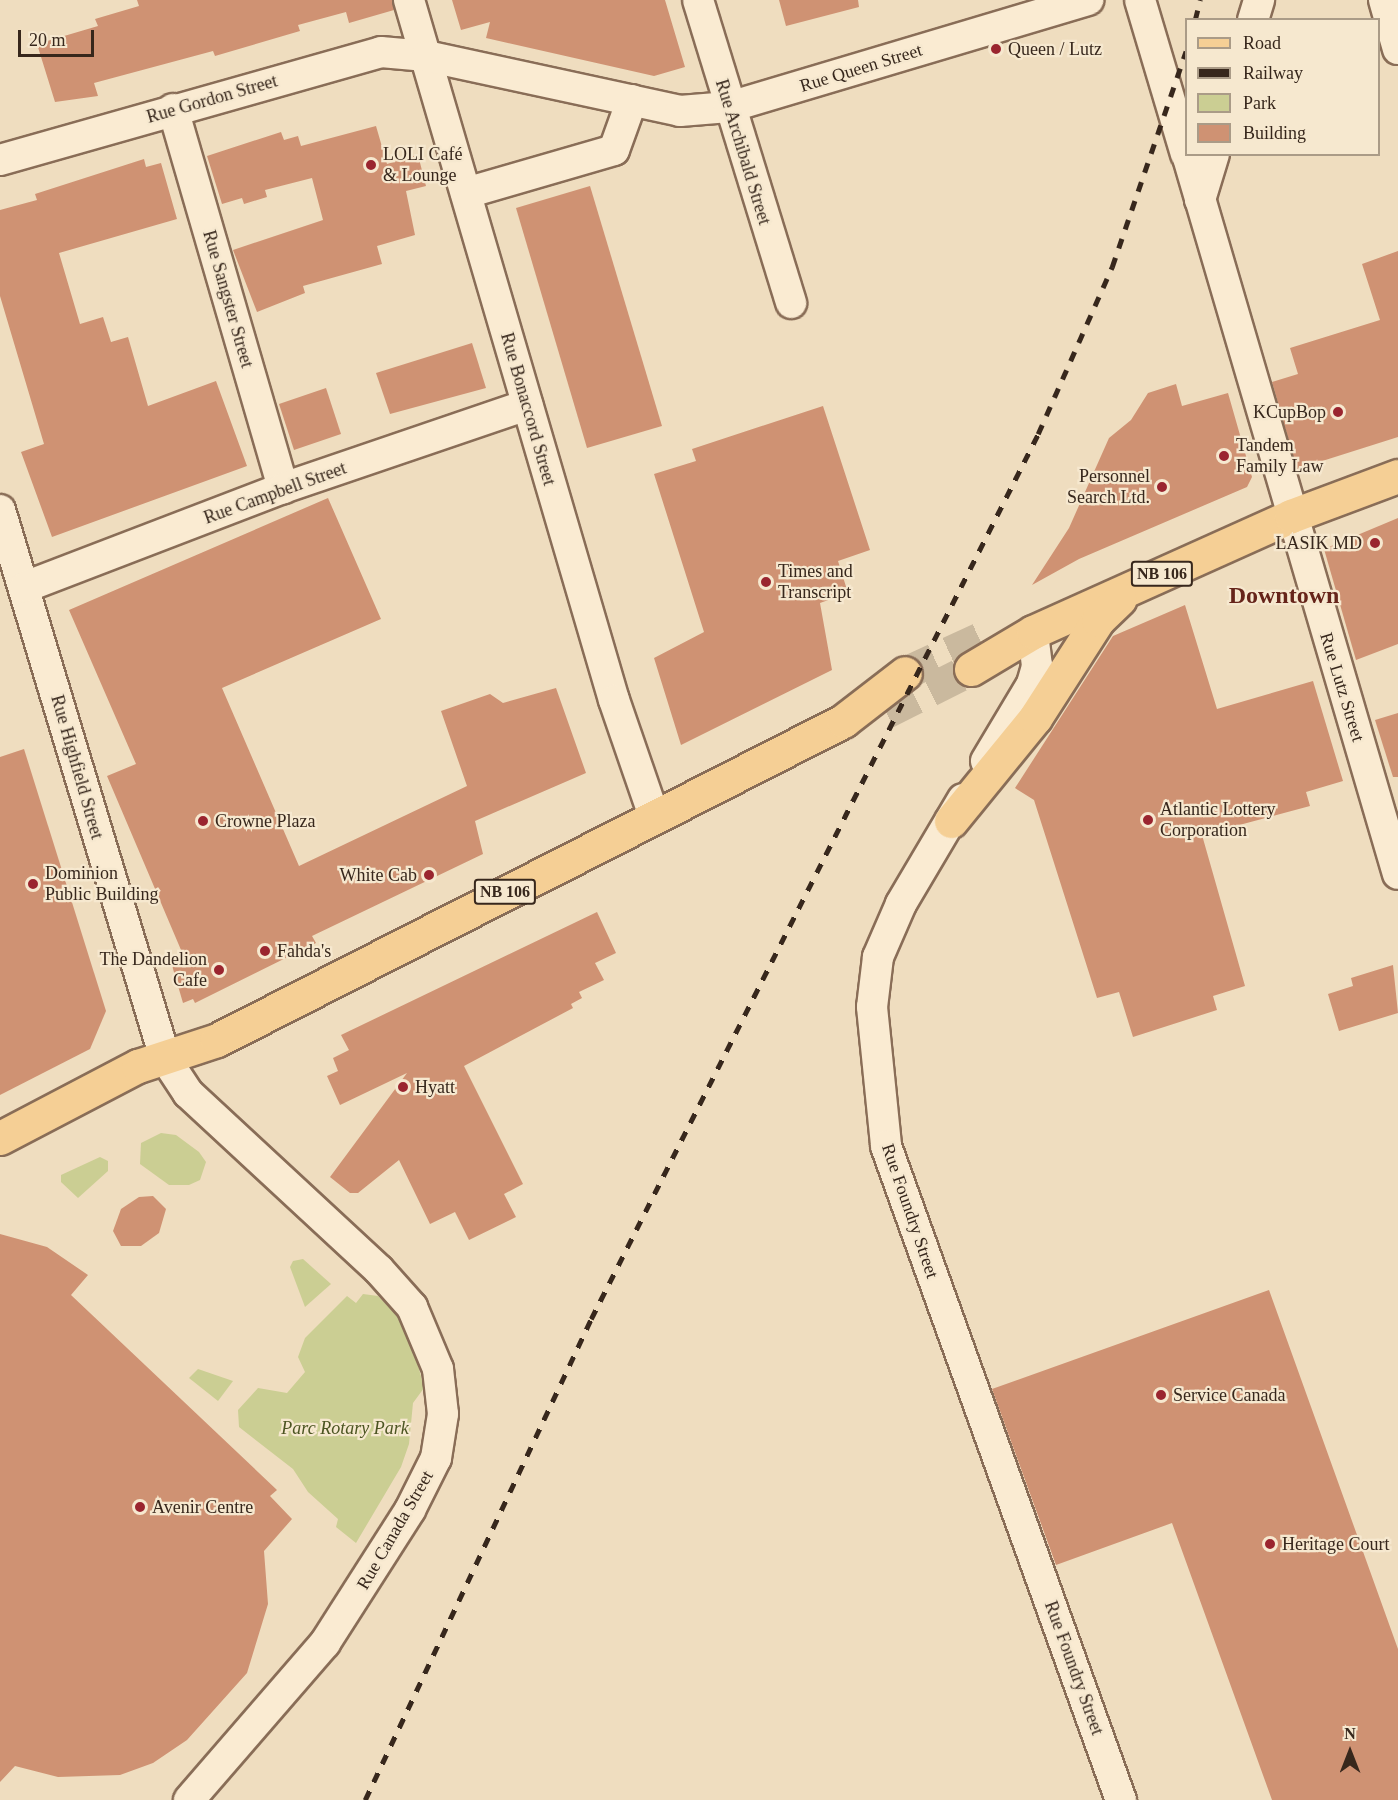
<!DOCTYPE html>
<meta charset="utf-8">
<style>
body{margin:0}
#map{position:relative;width:1398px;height:1800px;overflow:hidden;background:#efddbf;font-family:Georgia,serif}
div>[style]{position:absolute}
.green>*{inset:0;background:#cbce93}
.building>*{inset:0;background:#cf9273}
.major-tunnel>*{height:33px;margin-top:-16.5px;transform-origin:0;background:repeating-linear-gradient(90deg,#cab99e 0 33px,transparent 0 49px)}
.roads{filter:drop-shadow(2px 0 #896d57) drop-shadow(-2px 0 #896d57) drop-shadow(0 2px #896d57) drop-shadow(0 -2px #896d57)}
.minor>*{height:30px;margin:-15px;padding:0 15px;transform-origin:15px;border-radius:15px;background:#faebd2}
.major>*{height:33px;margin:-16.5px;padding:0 16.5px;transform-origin:16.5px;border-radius:16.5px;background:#f5cf95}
.rail>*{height:4.5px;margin-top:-2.25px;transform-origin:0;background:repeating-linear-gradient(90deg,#37271c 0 10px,transparent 0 20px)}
.dots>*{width:16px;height:16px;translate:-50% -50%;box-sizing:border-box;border:3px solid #f6e8cf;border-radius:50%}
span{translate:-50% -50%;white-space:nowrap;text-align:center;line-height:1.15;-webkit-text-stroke:4.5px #f6e8cf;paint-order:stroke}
.shield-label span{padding:2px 4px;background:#f6e8cf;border:2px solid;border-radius:4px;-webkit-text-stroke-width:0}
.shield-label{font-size:16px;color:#37271c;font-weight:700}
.poi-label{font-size:18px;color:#37271c}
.left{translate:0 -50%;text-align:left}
.right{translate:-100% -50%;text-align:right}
.street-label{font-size:18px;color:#37271c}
.park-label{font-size:18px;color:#4c5522;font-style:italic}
.district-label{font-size:24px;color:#66241a;font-weight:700}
.legend{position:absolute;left:1185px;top:18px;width:195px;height:138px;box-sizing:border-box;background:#f6e8cf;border:2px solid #aa9b87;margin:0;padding:8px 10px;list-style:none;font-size:18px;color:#37271c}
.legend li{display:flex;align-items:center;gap:12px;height:30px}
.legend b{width:30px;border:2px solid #aa9b87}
.north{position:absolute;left:1320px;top:1722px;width:60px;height:60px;-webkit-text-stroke:4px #f6e8cf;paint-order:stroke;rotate:0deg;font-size:16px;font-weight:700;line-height:24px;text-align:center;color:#37271c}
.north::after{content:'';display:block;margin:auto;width:21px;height:27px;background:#37271c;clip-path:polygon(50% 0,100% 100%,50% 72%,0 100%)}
.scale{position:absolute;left:18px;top:30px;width:76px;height:27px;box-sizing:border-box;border:3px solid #37271c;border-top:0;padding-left:8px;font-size:18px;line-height:21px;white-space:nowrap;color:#37271c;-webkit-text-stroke:4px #f6e8cf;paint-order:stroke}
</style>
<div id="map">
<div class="green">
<div style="clip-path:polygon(161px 1133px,176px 1135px,199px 1152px,206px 1162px,200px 1180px,189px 1185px,169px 1185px,140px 1164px,141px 1143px)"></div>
<div style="clip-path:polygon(100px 1157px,108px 1161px,108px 1171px,78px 1198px,61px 1182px,61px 1175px)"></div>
<div style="clip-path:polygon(303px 1259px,331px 1284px,305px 1307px,290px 1267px,293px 1261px)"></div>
<div style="clip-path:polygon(363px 1294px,378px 1296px,397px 1316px,413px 1346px,424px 1388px,413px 1403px,409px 1444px,401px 1467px,356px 1543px,336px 1527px,338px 1519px,308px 1492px,293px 1469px,239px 1427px,238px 1410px,258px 1388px,287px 1393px,305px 1372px,298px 1357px,305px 1338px,347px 1296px,356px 1303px)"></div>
<div style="clip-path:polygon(198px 1369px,233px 1381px,218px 1401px,189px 1378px)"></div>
</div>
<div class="building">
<div style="clip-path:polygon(137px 0,392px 0,394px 10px,349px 23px,346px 12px,298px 25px,300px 31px,215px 56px,213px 51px,94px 83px,98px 96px,55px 102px,37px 44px,98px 26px,95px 19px,139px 6px)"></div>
<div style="clip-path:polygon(452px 0,665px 0,685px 67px,654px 76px,486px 38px,490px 22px,461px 30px)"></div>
<div style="clip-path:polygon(779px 0,858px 0,859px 7px,786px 26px)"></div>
<div style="clip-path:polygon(376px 126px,387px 164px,418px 155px,426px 186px,406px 191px,415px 235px,377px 246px,382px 264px,303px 286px,305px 293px,257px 312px,233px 250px,323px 220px,312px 178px,265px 190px,267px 197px,244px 204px,242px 198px,222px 204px,207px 156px,281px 132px,284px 140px,298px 136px,301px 146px)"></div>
<div style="clip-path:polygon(144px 159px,146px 167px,161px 163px,177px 219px,59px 253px,80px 324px,103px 317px,111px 342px,128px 337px,148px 406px,216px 381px,247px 466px,52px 537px,21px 452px,44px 444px,0 296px,0 210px,37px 200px,35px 194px)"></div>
<div style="clip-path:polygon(590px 186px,662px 426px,587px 448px,516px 208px)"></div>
<div style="clip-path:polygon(1398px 251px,1398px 437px,1297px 469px,1272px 382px,1298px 374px,1290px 348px,1380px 320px,1362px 264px)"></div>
<div style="clip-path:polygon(472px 343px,486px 388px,390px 414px,376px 373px)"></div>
<div style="clip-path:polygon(1176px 384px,1182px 406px,1228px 393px,1252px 477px,1247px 487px,1079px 559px,1032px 585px,1069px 528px,1109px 438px,1131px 420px,1148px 393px)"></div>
<div style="clip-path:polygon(326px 388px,341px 434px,294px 450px,279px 404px)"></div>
<div style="clip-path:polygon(823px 406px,870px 550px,838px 561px,848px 593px,820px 603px,832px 670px,681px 745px,654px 658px,704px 632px,654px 474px,696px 461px,692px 449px)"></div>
<div style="clip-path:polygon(328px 498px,381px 619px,222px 688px,299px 866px,467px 786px,441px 711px,490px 694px,503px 703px,556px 688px,586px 773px,475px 821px,483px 854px,312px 936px,316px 943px,195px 1003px,193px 999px,183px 1003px,171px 962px,184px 957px,107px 776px,136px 764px,69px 610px)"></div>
<div style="clip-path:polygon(1398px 518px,1398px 644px,1356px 660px,1324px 549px)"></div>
<div style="clip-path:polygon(1185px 605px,1217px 709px,1313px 681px,1343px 781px,1306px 792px,1310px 806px,1202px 835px,1245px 986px,1213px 996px,1217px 1010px,1133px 1037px,1119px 992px,1097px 998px,1034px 800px,1015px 788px,1113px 636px)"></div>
<div style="clip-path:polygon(1398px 713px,1398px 777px,1393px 777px,1375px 720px)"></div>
<div style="clip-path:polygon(24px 749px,106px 1011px,90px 1049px,0 1095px,0 757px)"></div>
<div style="clip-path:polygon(597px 912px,616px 953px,595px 963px,604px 980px,579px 992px,582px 998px,571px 1004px,573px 1008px,464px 1066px,523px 1184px,504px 1194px,516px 1217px,469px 1240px,455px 1212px,430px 1224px,399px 1160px,358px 1193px,350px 1193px,330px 1177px,407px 1073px,340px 1105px,327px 1076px,338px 1071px,333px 1058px,349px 1050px,341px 1035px)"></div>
<div style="clip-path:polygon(1393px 965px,1398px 1013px,1339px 1031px,1328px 994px,1353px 986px,1351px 978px)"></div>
<div style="clip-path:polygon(153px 1196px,166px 1209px,159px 1233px,141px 1246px,121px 1246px,113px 1231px,121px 1209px,139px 1197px)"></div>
<div style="clip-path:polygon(0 1234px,47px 1247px,88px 1275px,71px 1295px,277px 1490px,270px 1496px,292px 1519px,264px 1551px,268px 1604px,247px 1673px,187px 1740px,153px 1763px,120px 1775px,58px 1777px,15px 1766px,0 1782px)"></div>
<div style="clip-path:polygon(1269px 1290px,1398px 1649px,1398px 1800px,1272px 1800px,1172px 1523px,1056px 1565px,992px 1389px)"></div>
</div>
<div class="major-tunnel">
<div style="left:905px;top:673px;width:91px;rotate:-24.6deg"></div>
<div style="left:886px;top:712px;width:95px;rotate:-26.8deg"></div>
</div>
<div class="roads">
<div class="minor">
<div style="left:409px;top:0;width:729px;rotate:73.68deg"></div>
<div style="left:614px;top:700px;width:123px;rotate:71deg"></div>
<div style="left:698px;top:0;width:317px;rotate:72.9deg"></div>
<div style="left:1140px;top:0;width:161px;rotate:73.4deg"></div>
<div style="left:1384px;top:0;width:51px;rotate:74.1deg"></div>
<div style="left:1253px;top:20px;width:21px;rotate:-73deg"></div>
<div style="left:173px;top:109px;width:395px;rotate:73.8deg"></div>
<div style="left:1187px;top:154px;width:750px;rotate:73.67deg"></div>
<div style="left:0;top:160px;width:396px;rotate:-15.8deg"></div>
<div style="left:381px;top:52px;width:45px;rotate:5.1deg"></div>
<div style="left:426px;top:56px;width:260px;rotate:12.2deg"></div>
<div style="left:680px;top:111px;width:49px;rotate:-4.7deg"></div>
<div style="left:729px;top:107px;width:375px;rotate:-16.6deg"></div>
<div style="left:466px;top:193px;width:154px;rotate:-16.2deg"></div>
<div style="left:614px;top:150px;width:53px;rotate:-70.2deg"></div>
<div style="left:1200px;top:200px;width:48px;rotate:-73.1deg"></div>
<div style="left:0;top:510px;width:572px;rotate:73.24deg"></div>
<div style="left:165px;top:1058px;width:42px;rotate:56.7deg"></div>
<div style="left:188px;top:1093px;width:260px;rotate:42.8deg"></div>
<div style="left:379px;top:1270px;width:50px;rotate:48.3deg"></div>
<div style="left:412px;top:1307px;width:67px;rotate:67.2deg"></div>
<div style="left:438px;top:1369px;width:45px;rotate:83.7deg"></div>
<div style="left:443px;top:1414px;width:45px;rotate:99deg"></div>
<div style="left:436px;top:1458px;width:58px;rotate:116.6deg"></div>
<div style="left:410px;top:1510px;width:158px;rotate:122.6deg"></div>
<div style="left:325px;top:1643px;width:208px;rotate:130.9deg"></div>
<div style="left:25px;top:587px;width:276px;rotate:-21deg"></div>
<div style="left:283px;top:488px;width:258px;rotate:-18.8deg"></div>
<div style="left:986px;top:761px;width:90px;rotate:-59.1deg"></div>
<div style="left:1032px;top:684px;width:19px;rotate:-74deg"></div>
<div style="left:1037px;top:666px;width:34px;rotate:-97deg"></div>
<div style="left:963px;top:799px;width:122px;rotate:120.6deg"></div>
<div style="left:901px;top:904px;width:58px;rotate:113.5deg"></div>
<div style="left:878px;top:957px;width:50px;rotate:96.8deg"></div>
<div style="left:872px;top:1007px;width:140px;rotate:84.2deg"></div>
<div style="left:886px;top:1146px;width:695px;rotate:70.24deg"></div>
</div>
<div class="major">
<div style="left:971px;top:669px;width:72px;rotate:-30.8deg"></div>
<div style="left:1033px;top:632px;width:283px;rotate:-24.2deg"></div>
<div style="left:1291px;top:516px;width:114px;rotate:-20.5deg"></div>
<div style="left:951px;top:821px;width:133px;rotate:-50.8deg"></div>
<div style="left:1035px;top:718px;width:117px;rotate:-57.3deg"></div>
<div style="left:1098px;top:620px;width:30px;rotate:-44deg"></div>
<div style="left:0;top:1138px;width:156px;rotate:-27.6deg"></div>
<div style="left:138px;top:1066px;width:83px;rotate:-18.2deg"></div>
<div style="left:217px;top:1040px;width:703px;rotate:-27deg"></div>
<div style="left:843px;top:721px;width:78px;rotate:-37.7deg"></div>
</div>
</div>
<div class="rail">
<div style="left:1195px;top:20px;width:21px;rotate:-76deg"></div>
<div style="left:365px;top:1800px;width:531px;rotate:-64.83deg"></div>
<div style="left:591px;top:1319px;width:991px;rotate:-63.2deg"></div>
<div style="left:1038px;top:434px;width:183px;rotate:-66.1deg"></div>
<div style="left:1112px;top:267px;width:228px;rotate:-71.1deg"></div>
</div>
<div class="dots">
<div style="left:996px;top:49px;background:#9a252f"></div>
<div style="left:371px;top:165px;background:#9a252f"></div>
<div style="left:1338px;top:412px;background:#9a252f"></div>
<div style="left:1224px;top:456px;background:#9a252f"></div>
<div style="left:1162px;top:487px;background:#9a252f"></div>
<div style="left:1375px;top:543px;background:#9a252f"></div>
<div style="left:766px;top:582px;background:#9a252f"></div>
<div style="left:1148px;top:820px;background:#9a252f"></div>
<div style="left:203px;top:821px;background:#9a252f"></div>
<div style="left:429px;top:875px;background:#9a252f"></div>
<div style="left:33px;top:884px;background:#9a252f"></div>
<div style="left:265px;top:951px;background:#9a252f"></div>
<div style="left:219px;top:970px;background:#9a252f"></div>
<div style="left:403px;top:1087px;background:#9a252f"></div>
<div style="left:1161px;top:1395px;background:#9a252f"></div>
<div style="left:140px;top:1507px;background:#9a252f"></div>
<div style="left:1270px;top:1544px;background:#9a252f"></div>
</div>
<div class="shield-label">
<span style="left:1162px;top:574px">NB 106</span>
<span style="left:505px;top:892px">NB 106</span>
</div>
<div class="poi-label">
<span class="left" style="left:1008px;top:49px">Queen / Lutz</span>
<span class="left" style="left:383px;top:165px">LOLI Café<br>&amp; Lounge</span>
<span class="right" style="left:1326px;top:412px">KCupBop</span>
<span class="left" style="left:1236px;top:456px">Tandem<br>Family Law</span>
<span class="right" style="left:1150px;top:487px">Personnel<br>Search Ltd.</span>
<span class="right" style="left:1362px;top:543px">LASIK MD</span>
<span class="left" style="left:778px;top:582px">Times and<br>Transcript</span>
<span class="left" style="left:1160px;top:820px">Atlantic Lottery<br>Corporation</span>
<span class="left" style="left:215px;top:821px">Crowne Plaza</span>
<span class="left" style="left:45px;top:884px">Dominion<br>Public Building</span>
<span class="right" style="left:417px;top:875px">White Cab</span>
<span class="left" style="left:277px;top:951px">Fahda's</span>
<span class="right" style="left:207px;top:970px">The Dandelion<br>Cafe</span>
<span class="left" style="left:415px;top:1087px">Hyatt</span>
<span class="left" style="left:1173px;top:1395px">Service Canada</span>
<span class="left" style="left:152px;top:1507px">Avenir Centre</span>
<span class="left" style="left:1282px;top:1544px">Heritage Court</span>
</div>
<div class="street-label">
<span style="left:861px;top:68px;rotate:-17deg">Rue Queen Street</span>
<span style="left:212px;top:99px;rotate:-16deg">Rue Gordon Street</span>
<span style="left:743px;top:152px;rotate:73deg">Rue Archibald Street</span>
<span style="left:228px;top:299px;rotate:74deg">Rue Sangster Street</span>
<span style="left:528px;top:409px;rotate:74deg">Rue Bonaccord Street</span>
<span style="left:275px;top:493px;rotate:-20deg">Rue Campbell Street</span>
<span style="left:1342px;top:687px;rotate:73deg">Rue Lutz Street</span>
<span style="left:77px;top:767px;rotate:74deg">Rue Highfield Street</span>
<span style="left:910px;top:1211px;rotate:71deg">Rue Foundry Street</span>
<span style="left:395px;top:1530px;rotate:-60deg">Rue Canada Street</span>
<span style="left:1074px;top:1668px;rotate:70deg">Rue Foundry Street</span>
</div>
<div class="park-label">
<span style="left:345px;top:1428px">Parc Rotary Park</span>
</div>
<div class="district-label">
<span style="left:1284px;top:596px">Downtown</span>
</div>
<ul class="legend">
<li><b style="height:8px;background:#f5cf95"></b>Road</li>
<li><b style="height:8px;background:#37271c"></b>Railway</li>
<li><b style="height:16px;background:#cbce93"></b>Park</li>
<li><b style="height:16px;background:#cf9273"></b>Building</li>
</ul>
<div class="north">N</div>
<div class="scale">20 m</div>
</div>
